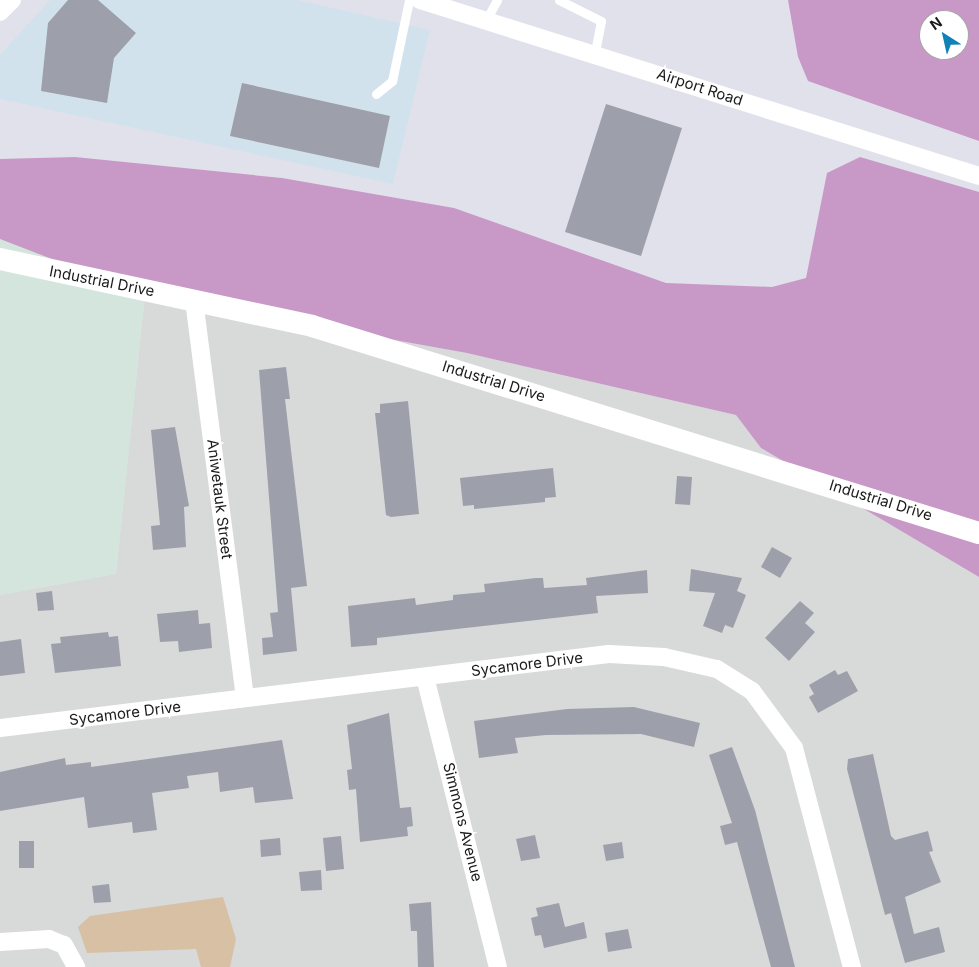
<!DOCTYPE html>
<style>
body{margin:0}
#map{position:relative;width:979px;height:967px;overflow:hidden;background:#e1e1ec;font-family:Inter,sans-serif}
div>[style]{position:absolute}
.residential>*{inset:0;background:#d8d9d9}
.commercial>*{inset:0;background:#d1e2ec}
.industrial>*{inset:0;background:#d3e5dc}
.forest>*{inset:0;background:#c899c7}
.water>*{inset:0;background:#d7c0a4}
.building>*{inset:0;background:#9da0aa}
.service>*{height:9px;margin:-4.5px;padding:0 4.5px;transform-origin:4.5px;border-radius:4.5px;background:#fff}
.minor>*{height:18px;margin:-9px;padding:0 9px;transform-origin:9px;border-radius:9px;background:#fff}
.tertiary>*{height:22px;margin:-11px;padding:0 11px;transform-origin:11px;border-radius:11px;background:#fff}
span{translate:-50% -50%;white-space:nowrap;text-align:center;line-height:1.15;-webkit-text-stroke:4px #fff;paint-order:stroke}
.street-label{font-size:15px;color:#1b1b1b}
.north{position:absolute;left:919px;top:10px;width:50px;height:50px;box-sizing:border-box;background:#fff;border:1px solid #a4a4a4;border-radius:50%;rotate:325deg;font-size:14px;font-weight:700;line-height:20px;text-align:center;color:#1b1b1b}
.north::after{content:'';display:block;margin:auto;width:18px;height:22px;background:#0f82b7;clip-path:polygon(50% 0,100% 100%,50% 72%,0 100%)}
</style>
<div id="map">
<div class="residential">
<div style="clip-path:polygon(145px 295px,467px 353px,736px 415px,761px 448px,979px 577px,979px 967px,0 967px,0 595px,116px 574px)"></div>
</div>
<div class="commercial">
<div style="clip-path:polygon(50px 0,297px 0,430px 30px,393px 184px,0 99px,0 55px)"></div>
</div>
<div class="industrial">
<div style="clip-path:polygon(0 239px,145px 295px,116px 574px,0 595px)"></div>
</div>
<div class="forest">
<div style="clip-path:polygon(evenodd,788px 0,979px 0,979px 141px,808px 81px,798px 57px,788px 0,929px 20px,959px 20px,959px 50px,929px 50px,929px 20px)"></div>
<div style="clip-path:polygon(75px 157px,282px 178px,454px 208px,666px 283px,772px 287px,806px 278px,827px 173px,860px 157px,979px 192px,979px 577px,761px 448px,736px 415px,467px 353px,145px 295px,0 239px,0 159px)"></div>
</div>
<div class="water">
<div style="clip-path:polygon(223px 897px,236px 939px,230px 967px,201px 967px,196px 949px,87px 953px,78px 927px,90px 916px)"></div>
</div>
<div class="building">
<div style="clip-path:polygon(68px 0,98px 0,136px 33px,114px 58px,107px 103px,41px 91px,48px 23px)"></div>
<div style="clip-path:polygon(242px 83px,390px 116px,379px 168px,230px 136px)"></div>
<div style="clip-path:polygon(606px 104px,682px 128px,641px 256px,565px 232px)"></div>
<div style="clip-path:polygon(286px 367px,290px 399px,285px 399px,307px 586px,291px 588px,297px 651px,263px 655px,262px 638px,273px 637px,270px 613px,278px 612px,259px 370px)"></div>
<div style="clip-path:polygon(408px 401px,419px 514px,391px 517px,386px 515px,375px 413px,380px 413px,380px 404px)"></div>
<div style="clip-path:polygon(175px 427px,189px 506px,184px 507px,186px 547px,153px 550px,151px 526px,160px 525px,151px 430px)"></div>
<div style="clip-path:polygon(553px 468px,556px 497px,545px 498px,545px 502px,474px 509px,474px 505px,463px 506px,460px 478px)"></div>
<div style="clip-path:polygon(677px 476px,692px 477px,690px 505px,675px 504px)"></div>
<div style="clip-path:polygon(772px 547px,792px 558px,780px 578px,761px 567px)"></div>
<div style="clip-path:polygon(691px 569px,742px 578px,737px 591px,746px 595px,733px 628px,725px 625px,722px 633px,703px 626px,715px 593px,689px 591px)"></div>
<div style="clip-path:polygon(647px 570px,648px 593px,596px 596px,598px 613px,377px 638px,377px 645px,351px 647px,348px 606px,415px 598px,416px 605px,453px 600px,453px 595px,485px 592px,484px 584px,536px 578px,543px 578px,544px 588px,587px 585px,586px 578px)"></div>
<div style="clip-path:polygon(52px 591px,54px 610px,38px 611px,36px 593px)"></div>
<div style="clip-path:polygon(800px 601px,814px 613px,805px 623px,815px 632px,789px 661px,765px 638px)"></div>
<div style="clip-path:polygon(198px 610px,199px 624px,210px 623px,212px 648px,179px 652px,178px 641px,160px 642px,157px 614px)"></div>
<div style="clip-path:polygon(108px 632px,109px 637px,118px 636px,121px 666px,55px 673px,51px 644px,61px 643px,60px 637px)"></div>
<div style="clip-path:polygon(21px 639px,25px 673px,0 676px,0 642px)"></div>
<div style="clip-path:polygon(835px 670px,838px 675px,847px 671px,858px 691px,818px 713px,809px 697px,814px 694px,809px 685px)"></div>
<div style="clip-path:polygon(634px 707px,700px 723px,694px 747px,641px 734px,546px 735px,515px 738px,518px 753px,479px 758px,474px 721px,567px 709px)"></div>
<div style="clip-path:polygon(389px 713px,400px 808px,411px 807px,413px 826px,407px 827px,408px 836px,360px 842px,356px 789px,349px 790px,347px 770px,352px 769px,347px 725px)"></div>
<div style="clip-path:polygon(282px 740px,293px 799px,255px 803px,253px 787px,220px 792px,218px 772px,187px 776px,189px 788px,152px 793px,157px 830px,133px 833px,132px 822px,88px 828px,84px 797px,0 811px,0 772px,65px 758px,66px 765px,91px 762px,91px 767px)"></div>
<div style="clip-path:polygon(732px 747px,755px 810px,795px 967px,771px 967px,737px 842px,725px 845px,720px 826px,732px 823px,709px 755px)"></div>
<div style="clip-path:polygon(873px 754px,891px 836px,895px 840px,928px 831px,933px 851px,929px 852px,941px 882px,905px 897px,914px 934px,939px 927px,945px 952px,905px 963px,891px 913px,885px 915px,847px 769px,848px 759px)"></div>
<div style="clip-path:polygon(535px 835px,540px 858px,521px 861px,516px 839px)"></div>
<div style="clip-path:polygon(341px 836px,344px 869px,326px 871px,323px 838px)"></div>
<div style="clip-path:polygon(280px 838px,281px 855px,261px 857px,260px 840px)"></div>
<div style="clip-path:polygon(19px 841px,34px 841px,34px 868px,19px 868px)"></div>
<div style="clip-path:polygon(622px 842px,624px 858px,606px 861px,603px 845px)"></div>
<div style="clip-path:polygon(321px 870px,322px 890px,301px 891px,299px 872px)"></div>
<div style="clip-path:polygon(109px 884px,111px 902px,94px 903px,92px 886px)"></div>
<div style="clip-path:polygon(431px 902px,434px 967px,418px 967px,417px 931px,411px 931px,409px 904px)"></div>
<div style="clip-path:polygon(559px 903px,565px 927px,584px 922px,587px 938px,544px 948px,541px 935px,535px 936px,531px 918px,538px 916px,536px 908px)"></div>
<div style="clip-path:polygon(628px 929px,632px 948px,608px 952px,605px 933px)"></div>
</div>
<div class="service">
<div style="left:559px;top:0;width:47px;rotate:26.6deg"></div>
<div style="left:601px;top:21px;width:33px;rotate:101deg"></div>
<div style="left:486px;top:20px;width:23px;rotate:-61deg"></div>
<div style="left:376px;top:94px;width:21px;rotate:-39deg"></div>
<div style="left:392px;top:81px;width:83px;rotate:-78.1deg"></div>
</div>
<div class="minor">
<div style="left:420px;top:0;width:586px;rotate:17.48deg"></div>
<div style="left:0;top:12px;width:17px;rotate:-45deg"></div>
<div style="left:194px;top:300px;width:401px;rotate:82.7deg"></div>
<div style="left:425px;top:677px;width:299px;rotate:75.9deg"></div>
<div style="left:0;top:728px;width:613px;rotate:-6.93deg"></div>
<div style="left:609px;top:654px;width:55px;rotate:3.1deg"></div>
<div style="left:664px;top:657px;width:54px;rotate:12.8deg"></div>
<div style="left:717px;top:669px;width:41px;rotate:32.2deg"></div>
<div style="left:752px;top:691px;width:71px;rotate:53.6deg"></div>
<div style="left:794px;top:748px;width:227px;rotate:75.2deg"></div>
<div style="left:0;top:942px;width:49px;rotate:-3.5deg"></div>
<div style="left:49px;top:939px;width:16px;rotate:22deg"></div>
<div style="left:64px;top:945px;width:25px;rotate:61deg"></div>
</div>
<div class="tertiary">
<div style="left:0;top:259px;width:319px;rotate:12.1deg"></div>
<div style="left:312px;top:326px;width:698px;rotate:17.24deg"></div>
</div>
<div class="street-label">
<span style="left:700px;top:87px;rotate:18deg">Airport Road</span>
<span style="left:102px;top:281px;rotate:11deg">Industrial Drive</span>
<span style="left:494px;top:381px;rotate:17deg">Industrial Drive</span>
<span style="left:220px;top:499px;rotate:83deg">Aniwetauk Street</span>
<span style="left:881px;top:500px;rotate:17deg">Industrial Drive</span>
<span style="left:527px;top:664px;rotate:-7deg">Sycamore Drive</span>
<span style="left:125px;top:713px;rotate:-7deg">Sycamore Drive</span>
<span style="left:463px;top:822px;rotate:76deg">Simmons Avenue</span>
</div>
<div class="north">N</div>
</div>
